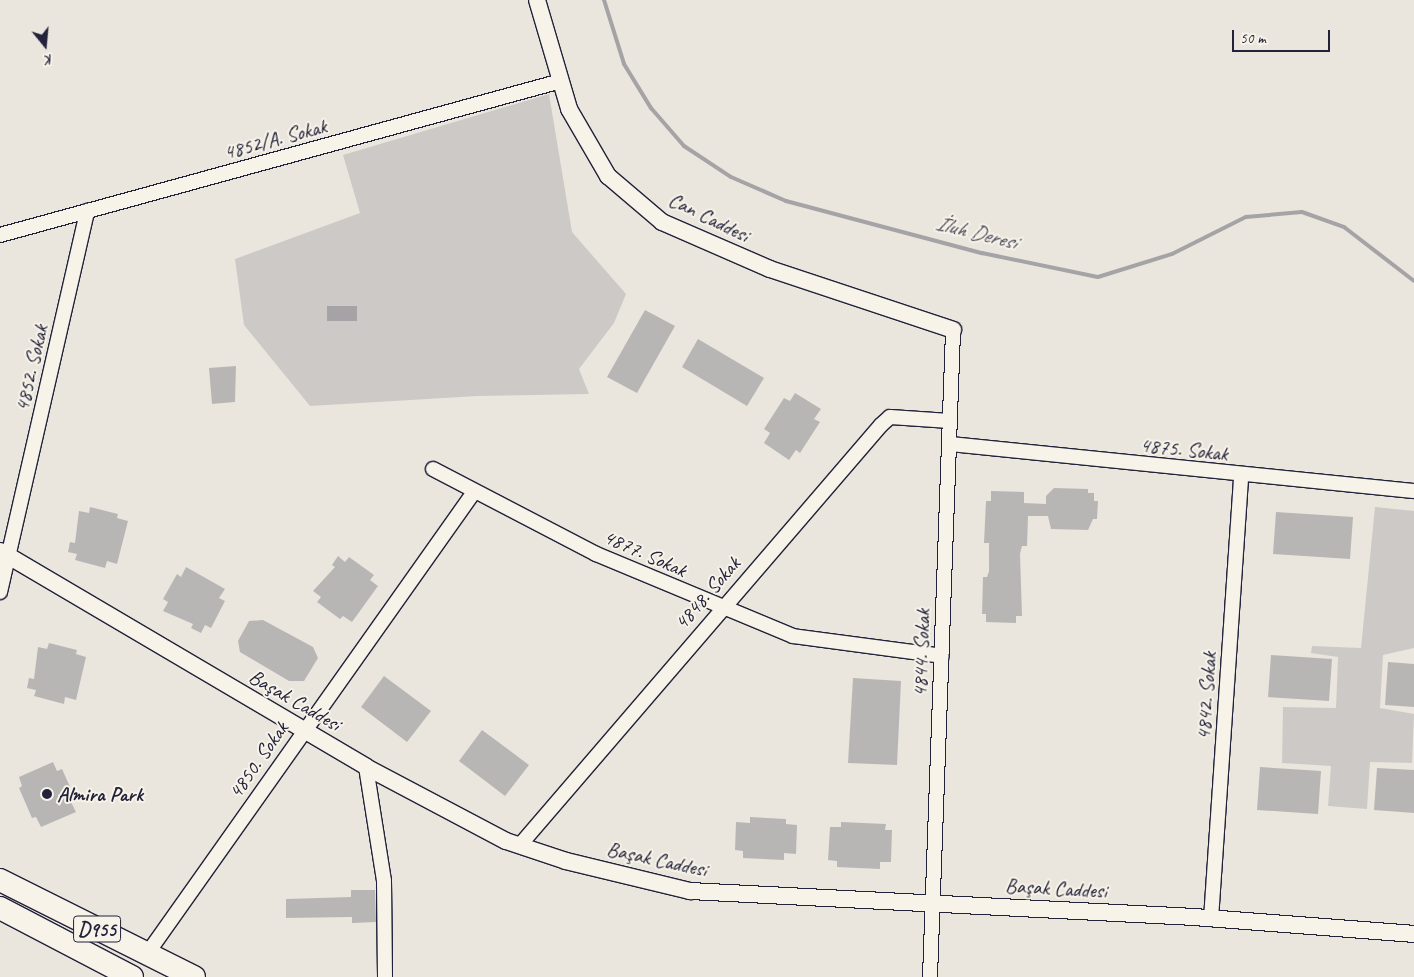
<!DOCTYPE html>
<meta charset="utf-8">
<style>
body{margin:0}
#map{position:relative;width:1414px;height:977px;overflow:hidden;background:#eae6de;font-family:Caveat,sans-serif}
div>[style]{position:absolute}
.green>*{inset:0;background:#cdc9c6}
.water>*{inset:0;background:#a6a3a6}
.stream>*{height:4px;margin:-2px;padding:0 2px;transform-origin:2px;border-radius:2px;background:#a6a3a6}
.building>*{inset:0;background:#b8b6b5}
.roads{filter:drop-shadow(1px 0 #22223b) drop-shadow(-1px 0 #22223b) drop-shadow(0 1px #22223b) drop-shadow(0 -1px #22223b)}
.minor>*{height:14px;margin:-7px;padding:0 7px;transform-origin:7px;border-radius:7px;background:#f7f3e8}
.tertiary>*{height:16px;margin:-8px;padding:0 8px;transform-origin:8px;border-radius:8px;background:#f7f3e8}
.trunk>*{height:22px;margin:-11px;padding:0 11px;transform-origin:11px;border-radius:11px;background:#f7f3e8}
.dots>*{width:14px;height:14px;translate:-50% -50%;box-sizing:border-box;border:2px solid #f7f3e8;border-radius:50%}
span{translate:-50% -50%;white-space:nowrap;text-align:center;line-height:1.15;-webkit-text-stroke:4px #f7f3e8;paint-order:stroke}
.shield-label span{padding:1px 4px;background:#f7f3e8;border:1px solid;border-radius:4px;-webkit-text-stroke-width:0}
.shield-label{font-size:20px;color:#22223b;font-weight:700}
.street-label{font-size:21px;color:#22223b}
.poi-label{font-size:21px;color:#22223b;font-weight:700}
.left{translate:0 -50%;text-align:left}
.water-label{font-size:22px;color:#504f60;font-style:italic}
.north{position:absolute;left:20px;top:20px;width:50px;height:50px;-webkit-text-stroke:4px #f7f3e8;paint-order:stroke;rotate:163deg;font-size:14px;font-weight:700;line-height:20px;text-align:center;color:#22223b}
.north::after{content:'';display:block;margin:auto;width:18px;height:22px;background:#22223b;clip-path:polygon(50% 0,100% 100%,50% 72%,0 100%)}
.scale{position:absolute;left:1232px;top:30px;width:98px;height:22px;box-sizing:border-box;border:2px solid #22223b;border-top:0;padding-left:6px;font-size:15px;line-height:18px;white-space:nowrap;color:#22223b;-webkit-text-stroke:4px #f7f3e8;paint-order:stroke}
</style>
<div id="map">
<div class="green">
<div style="clip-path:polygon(549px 94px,572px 232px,626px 294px,614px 323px,579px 369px,589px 394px,478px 396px,310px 406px,244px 325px,235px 259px,360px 213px,343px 155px)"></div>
<div style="clip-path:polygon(1375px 507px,1414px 511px,1414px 648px,1383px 655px,1380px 708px,1414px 714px,1412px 763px,1370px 762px,1367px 809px,1328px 806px,1331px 766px,1282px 763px,1283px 707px,1336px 708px,1338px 657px,1311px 653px,1312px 646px,1361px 648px)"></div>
</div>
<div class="water">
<div style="clip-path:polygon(327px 306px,357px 306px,357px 321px,327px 321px)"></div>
</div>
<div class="stream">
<div style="left:604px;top:0;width:67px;rotate:72.6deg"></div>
<div style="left:624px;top:64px;width:52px;rotate:58.5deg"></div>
<div style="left:651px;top:108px;width:50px;rotate:49deg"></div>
<div style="left:684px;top:146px;width:56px;rotate:33.4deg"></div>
<div style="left:731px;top:177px;width:60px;rotate:23.6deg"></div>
<div style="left:786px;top:201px;width:203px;rotate:14.9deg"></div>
<div style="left:982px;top:253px;width:118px;rotate:11.7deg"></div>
<div style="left:1098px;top:277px;width:77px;rotate:-17.3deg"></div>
<div style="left:1172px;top:254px;width:83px;rotate:-26.6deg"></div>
<div style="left:1246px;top:217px;width:56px;rotate:-5.1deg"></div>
<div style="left:1302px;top:212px;width:45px;rotate:19.7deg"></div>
<div style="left:1344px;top:227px;width:88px;rotate:37.6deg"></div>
</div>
<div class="building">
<div style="clip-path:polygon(645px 310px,675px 326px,637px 393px,607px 377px)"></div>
<div style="clip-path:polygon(698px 339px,764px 378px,747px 406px,682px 367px)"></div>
<div style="clip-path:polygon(236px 366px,235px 402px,212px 404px,209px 368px)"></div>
<div style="clip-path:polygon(795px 393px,821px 409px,814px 419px,820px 422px,800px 453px,796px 450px,789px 460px,764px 443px,770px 433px,764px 429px,784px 398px,790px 401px)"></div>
<div style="clip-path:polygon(1054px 488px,1088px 489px,1088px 493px,1094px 493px,1094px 501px,1098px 501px,1097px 519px,1093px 519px,1088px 530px,1051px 529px,1048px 516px,1028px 516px,1027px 546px,1022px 546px,1020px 554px,1022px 616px,1016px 616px,1016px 623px,986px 622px,986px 614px,982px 614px,983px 577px,987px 577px,989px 571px,989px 543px,984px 543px,986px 501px,991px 501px,991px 491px,1024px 492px,1024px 503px,1046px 504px,1046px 496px)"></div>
<div style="clip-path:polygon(90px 507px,118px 514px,117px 518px,128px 521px,117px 564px,107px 561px,105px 568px,75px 560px,77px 554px,68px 552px,70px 542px,75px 543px,79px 511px,89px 513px)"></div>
<div style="clip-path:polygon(1276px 512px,1353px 517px,1350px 559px,1273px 554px)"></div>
<div style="clip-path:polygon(338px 556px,345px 562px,349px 557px,374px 575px,370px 580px,378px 586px,352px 622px,343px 616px,340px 619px,317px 602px,321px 597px,313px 591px,335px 567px,332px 565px)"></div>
<div style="clip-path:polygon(186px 567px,225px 589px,219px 598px,225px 601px,211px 628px,205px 625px,201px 633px,191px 628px,193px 624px,163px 611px,168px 602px,163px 599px,177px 574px,181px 577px)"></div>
<div style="clip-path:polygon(263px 620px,313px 647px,318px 658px,304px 681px,289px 681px,240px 652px,238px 641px,249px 621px)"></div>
<div style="clip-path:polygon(49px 643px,77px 650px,76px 654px,86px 657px,76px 700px,65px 697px,64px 704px,34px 696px,36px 690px,27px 688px,29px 678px,34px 679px,38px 647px,47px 649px)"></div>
<div style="clip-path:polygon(1271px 655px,1332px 659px,1329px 701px,1268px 697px)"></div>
<div style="clip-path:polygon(1388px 662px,1414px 664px,1414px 707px,1385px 705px)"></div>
<div style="clip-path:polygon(384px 676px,431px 711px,407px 742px,361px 707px)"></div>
<div style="clip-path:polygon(853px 678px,901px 681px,897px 765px,848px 763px)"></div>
<div style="clip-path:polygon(482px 730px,529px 765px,505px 796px,459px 761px)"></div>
<div style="clip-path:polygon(53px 762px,57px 771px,62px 769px,76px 800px,71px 802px,76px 812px,41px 827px,36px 817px,32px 818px,19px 788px,22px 786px,19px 777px)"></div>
<div style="clip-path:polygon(1260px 767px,1321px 771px,1318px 814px,1257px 810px)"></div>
<div style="clip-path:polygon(1377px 768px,1414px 770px,1414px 813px,1374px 810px)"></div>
<div style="clip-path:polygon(750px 817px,786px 819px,786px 824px,797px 825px,796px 854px,784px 853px,784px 860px,743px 858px,743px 851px,735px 850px,736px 822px,750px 823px)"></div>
<div style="clip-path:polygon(841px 822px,886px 824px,885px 830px,892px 830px,891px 862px,880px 862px,880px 869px,837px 867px,837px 861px,828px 860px,830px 827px,841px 827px)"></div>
<div style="clip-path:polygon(351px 890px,375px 890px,376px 922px,352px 923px,352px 917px,286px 918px,286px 899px,351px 897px)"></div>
</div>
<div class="roads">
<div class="minor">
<div style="left:0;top:235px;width:582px;rotate:-15.35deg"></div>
<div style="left:950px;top:444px;width:466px;rotate:5.8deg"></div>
<div style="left:433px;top:469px;width:184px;rotate:27.5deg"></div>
<div style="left:596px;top:554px;width:213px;rotate:22.6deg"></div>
<div style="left:793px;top:636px;width:150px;rotate:7.6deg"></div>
<div style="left:0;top:592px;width:391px;rotate:-77.1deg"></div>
<div style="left:366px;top:767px;width:115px;rotate:81deg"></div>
<div style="left:384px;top:881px;width:96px;rotate:89.4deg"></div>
<div style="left:520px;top:845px;width:554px;rotate:-49.32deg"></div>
<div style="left:881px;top:425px;width:12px;rotate:-42deg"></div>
<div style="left:890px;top:417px;width:60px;rotate:3.8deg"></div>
<div style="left:1211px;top:919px;width:444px;rotate:-86.1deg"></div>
<div style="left:147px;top:954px;width:566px;rotate:-54.71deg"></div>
<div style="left:930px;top:977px;width:647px;rotate:-87.96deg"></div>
</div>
<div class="tertiary">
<div style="left:537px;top:0;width:114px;rotate:73.6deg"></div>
<div style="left:569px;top:109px;width:78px;rotate:59.8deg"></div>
<div style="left:608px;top:176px;width:71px;rotate:40.4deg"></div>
<div style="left:662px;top:222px;width:118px;rotate:23.5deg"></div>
<div style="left:770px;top:269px;width:193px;rotate:18.4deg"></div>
<div style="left:0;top:551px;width:425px;rotate:30.5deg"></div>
<div style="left:366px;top:767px;width:158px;rotate:27.9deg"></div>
<div style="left:506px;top:841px;width:63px;rotate:18.4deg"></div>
<div style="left:566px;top:861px;width:128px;rotate:13.6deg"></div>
<div style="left:690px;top:891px;width:505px;rotate:2.95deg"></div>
<div style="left:1194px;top:917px;width:221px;rotate:4.4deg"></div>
</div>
<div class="trunk">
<div style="left:0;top:880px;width:217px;rotate:26.6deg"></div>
<div style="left:0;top:908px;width:149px;rotate:27.6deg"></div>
</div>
</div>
<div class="dots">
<div style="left:47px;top:794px;background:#22223b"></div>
</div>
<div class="shield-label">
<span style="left:97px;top:929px">D955</span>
</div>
<div class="street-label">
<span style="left:275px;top:139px;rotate:-15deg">4852/A. Sokak</span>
<span style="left:709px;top:217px;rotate:26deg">Can Caddesi</span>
<span style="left:31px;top:368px;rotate:-77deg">4852. Sokak</span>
<span style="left:1184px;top:449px;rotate:6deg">4875. Sokak</span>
<span style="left:645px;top:553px;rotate:24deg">4877. Sokak</span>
<span style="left:707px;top:593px;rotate:-49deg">4848. Sokak</span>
<span style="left:921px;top:653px;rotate:-88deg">4844. Sokak</span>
<span style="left:1206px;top:696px;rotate:-86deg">4842. Sokak</span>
<span style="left:295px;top:700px;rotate:30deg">Başak Caddesi</span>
<span style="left:258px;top:760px;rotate:-55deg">4850. Sokak</span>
<span style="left:657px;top:859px;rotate:12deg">Başak Caddesi</span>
<span style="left:1056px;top:888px;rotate:3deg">Başak Caddesi</span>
</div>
<div class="poi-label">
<span class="left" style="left:57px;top:794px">Almira Park</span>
</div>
<div class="water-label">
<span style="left:976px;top:233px;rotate:14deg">İluh Deresi</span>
</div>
<div class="north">K</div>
<div class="scale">50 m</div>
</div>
